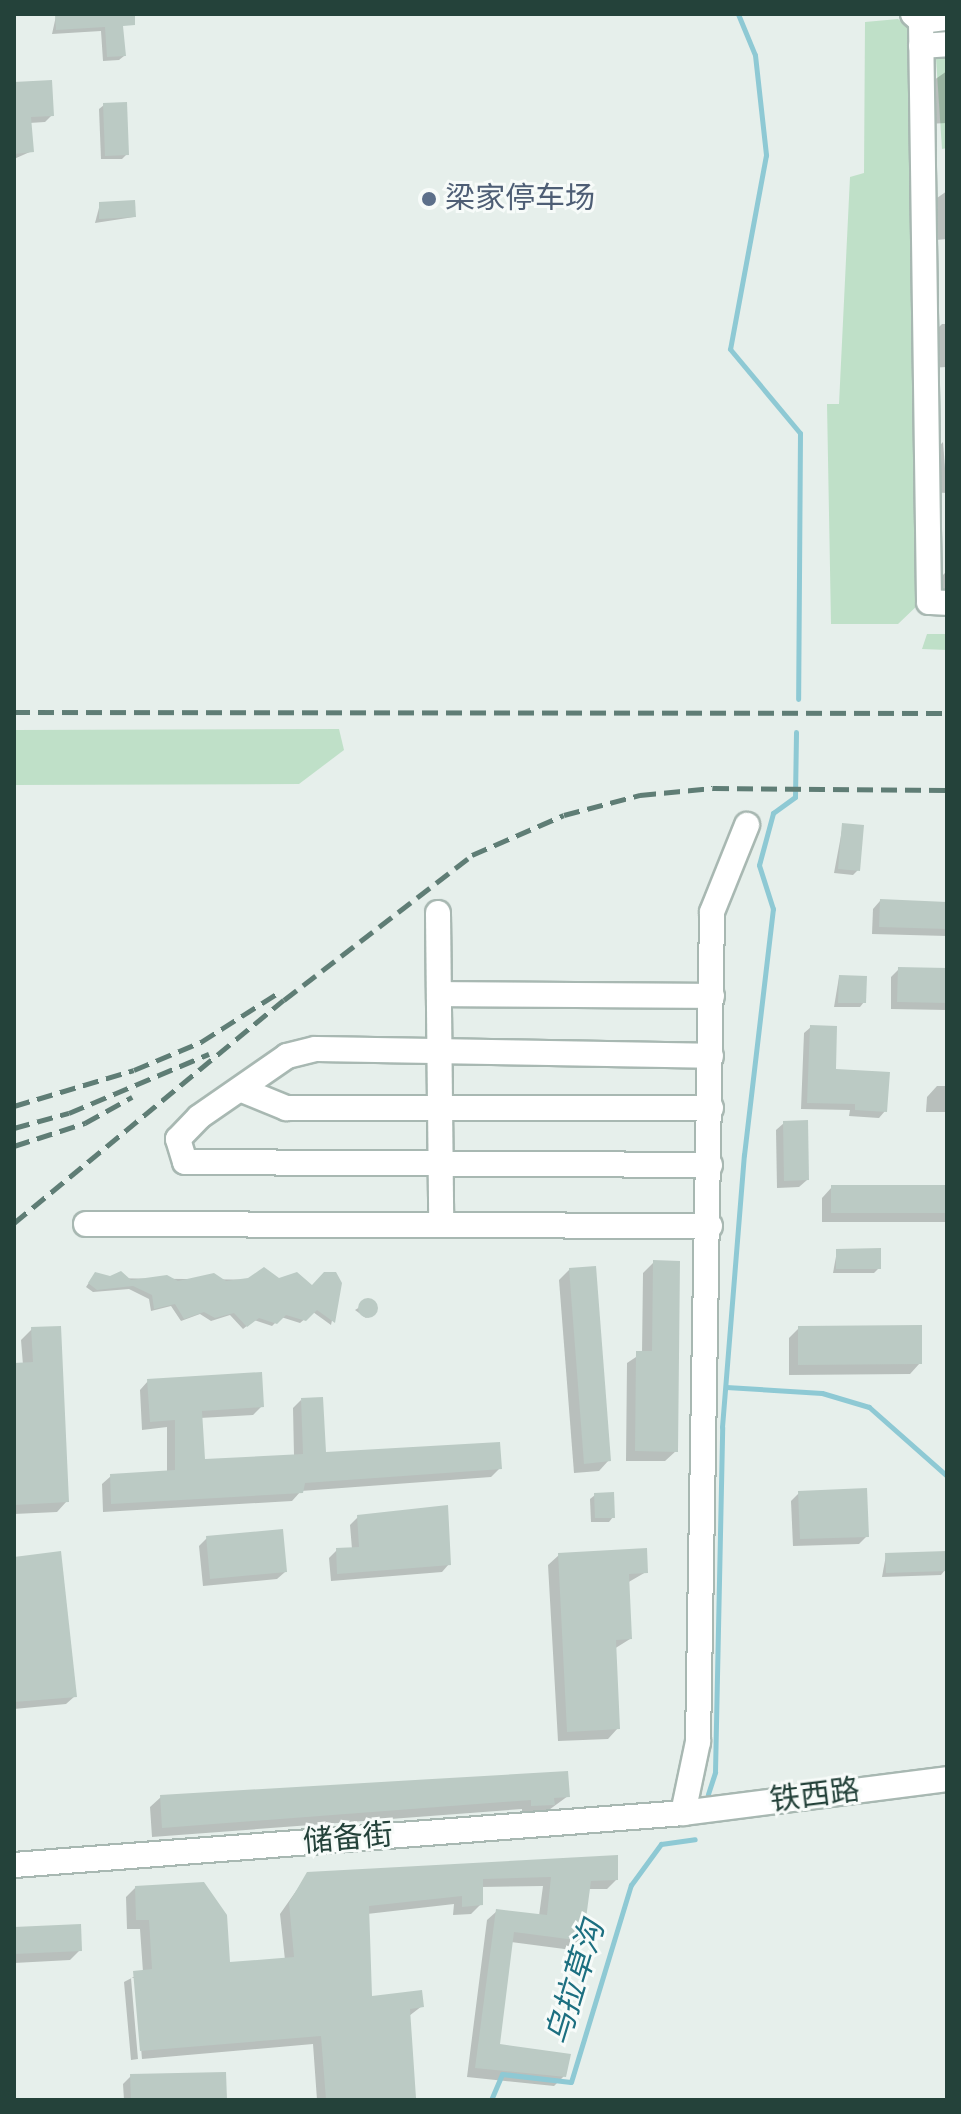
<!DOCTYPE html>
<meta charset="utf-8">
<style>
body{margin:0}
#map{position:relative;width:961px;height:2114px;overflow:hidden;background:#e6efeb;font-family:"Alegreya Sans","Noto Sans SC",sans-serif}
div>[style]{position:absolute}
.green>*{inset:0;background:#bfe0c8}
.shadow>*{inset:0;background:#0003}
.stream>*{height:5px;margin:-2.5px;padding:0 2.5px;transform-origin:2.5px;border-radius:2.5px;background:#8ec9d4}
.building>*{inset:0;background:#bbcac4}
.round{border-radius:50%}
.roads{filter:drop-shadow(2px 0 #a8b8b2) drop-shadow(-2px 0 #a8b8b2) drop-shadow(0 2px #a8b8b2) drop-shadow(0 -2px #a8b8b2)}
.minor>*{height:24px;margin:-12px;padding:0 12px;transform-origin:12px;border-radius:12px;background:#fff}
.rail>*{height:5px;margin-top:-2.5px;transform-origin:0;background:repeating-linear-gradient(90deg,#5f7d75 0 16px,transparent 0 24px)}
.dots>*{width:22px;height:22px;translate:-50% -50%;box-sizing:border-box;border:4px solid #f7fbf9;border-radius:50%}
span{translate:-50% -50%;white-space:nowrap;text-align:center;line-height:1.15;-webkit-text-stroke:6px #f7fbf9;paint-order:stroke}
.service-label{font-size:30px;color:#4e5e75}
.left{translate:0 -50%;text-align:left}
.street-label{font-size:30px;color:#24423a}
.water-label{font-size:32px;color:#1c6f80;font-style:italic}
.frame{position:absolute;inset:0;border:16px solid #24423a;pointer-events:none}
</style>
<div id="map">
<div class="green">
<div style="clip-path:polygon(898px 19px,910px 29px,920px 603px,898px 624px,831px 624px,827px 404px,839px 404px,850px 177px,864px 173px,865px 22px)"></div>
<div style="clip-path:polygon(947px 57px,947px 148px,942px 149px,936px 58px)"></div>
<div style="clip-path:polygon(927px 634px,947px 634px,947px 650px,922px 649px)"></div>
<div style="clip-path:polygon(339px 729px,344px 750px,299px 784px,14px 785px,14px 730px)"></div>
</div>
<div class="shadow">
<div style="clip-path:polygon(121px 14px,124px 56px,119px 60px,103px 61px,101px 31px,52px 34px,56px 16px)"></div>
<div style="clip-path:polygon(947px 71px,947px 123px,927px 124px,924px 87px)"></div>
<div style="clip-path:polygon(14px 84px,52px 115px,45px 122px,29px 123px,32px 151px,14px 159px)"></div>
<div style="clip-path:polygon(104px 105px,127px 154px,122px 159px,101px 159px,99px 109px)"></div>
<div style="clip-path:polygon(947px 191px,947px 239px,925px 241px,924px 207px)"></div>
<div style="clip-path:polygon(100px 204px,134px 217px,95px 223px)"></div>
<div style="clip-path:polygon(942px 324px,947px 324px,947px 367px,927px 368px,926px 340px)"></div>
<div style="clip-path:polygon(943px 442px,947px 493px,928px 492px,928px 458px)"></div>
<div style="clip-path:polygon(947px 571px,947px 605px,940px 605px,941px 577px)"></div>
<div style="clip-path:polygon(843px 825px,858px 870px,853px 875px,834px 873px)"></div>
<div style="clip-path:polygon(880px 901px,947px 904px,947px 936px,872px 934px,873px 909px)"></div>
<div style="clip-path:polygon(899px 969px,947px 970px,947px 1010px,891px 1009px,891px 977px)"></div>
<div style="clip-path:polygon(839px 977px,864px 1002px,860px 1007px,834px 1007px)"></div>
<div style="clip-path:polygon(811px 1027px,833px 1071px,885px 1111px,879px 1118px,849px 1116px,850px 1110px,801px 1109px,804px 1033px)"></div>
<div style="clip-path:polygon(937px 1086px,947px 1086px,947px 1112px,926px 1112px,927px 1097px)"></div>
<div style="clip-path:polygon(784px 1123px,807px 1180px,799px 1187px,777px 1188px,776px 1130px)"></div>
<div style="clip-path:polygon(832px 1187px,947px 1187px,947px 1222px,822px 1222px,822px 1198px)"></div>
<div style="clip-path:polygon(837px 1251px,879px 1268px,874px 1273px,833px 1273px)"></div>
<div style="clip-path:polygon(654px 1262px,676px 1451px,665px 1461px,626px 1461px,627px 1363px,642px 1353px,643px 1273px)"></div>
<div style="clip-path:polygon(570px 1269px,609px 1460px,599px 1471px,574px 1473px,559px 1280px)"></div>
<div style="clip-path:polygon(92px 1278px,278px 1280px,312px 1287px,340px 1283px,331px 1325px,313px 1312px,300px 1323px,281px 1317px,272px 1326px,254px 1320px,243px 1329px,230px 1315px,211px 1321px,200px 1314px,181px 1321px,171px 1306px,151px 1311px,149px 1299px,129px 1289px,93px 1292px,86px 1287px)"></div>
<div style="clip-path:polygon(370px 1301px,376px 1310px,366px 1318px,355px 1310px)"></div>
<div style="clip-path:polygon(799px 1328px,920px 1363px,910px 1374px,789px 1375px,789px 1338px)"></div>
<div style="clip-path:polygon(32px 1329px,67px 1501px,57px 1512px,14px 1514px,14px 1365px,23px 1365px,21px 1340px)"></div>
<div style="clip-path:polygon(148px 1381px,262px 1406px,253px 1415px,200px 1418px,203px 1462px,294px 1456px,293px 1408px,301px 1400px,324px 1454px,500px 1468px,491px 1477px,301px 1491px,292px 1501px,103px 1512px,102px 1484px,111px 1476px,167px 1472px,167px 1427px,142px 1430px,140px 1390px)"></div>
<div style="clip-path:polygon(799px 1493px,867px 1536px,859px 1544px,793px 1546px,791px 1501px)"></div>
<div style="clip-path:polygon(595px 1495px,613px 1517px,609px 1522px,591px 1522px,590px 1499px)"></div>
<div style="clip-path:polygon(358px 1517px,449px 1564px,442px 1572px,331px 1581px,329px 1558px,337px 1550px,352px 1549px,350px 1525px)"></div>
<div style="clip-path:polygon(207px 1538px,285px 1572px,277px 1579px,203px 1586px,199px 1546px)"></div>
<div style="clip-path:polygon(559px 1555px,646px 1572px,627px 1583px,630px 1639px,614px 1649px,618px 1728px,608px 1739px,558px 1741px,548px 1565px)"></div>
<div style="clip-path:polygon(886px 1555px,945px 1570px,941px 1575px,882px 1577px)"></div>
<div style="clip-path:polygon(14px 1559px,75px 1696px,66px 1704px,14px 1709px)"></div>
<div style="clip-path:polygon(568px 1796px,542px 1815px,522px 1816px,522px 1809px,152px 1837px,150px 1807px,161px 1797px)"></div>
<div style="clip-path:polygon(616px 1857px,616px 1880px,607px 1889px,588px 1889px,581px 1940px,572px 1950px,511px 1942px,497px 2045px,564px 2076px,554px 2086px,467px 2077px,487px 1920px,497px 1911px,539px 1916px,543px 1886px,481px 1887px,481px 1904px,471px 1914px,453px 1915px,454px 1904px,367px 1914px,371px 1998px,422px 2006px,409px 2016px,411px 2100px,317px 2100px,313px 2044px,142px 2059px,135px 1978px,131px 1978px,138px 2059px,131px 2060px,124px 1982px,143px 1972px,140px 1929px,127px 1929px,126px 1897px,136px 1887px,228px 1965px,285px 1960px,280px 1914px,308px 1874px)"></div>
<div style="clip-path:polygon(14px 1929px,80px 1950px,70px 1960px,14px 1963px)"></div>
<div style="clip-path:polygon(131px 2076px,225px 2100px,124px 2100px,123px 2084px)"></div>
</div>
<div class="stream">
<div style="left:738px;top:14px;width:44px;rotate:67.5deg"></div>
<div style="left:755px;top:55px;width:101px;rotate:83.7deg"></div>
<div style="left:766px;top:155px;width:197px;rotate:100.5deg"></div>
<div style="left:730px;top:349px;width:109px;rotate:50.2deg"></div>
<div style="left:800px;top:433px;width:266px;rotate:90.4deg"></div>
<div style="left:726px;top:1387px;width:96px;rotate:3.6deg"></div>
<div style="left:822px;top:1393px;width:49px;rotate:16.6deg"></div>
<div style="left:869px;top:1407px;width:104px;rotate:41.5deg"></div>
<div style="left:708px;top:1794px;width:23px;rotate:-72deg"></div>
<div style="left:715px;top:1772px;width:345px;rotate:-88.8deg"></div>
<div style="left:722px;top:1427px;width:273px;rotate:-85.4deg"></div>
<div style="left:744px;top:1155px;width:248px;rotate:-83.3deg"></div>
<div style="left:773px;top:909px;width:46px;rotate:-107.7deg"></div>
<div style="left:759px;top:865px;width:54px;rotate:-74.9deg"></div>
<div style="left:773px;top:813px;width:27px;rotate:-36deg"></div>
<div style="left:795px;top:797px;width:65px;rotate:-89.1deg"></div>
<div style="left:491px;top:2100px;width:28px;rotate:-67deg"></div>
<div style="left:502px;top:2074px;width:69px;rotate:6.6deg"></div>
<div style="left:571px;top:2082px;width:206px;rotate:-73.1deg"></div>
<div style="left:631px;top:1885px;width:51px;rotate:-53.8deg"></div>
<div style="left:661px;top:1844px;width:34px;rotate:-8deg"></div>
</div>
<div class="building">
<div style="clip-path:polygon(55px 14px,135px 14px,135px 25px,123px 26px,126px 56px,107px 57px,105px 27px,56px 30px)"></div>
<div style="clip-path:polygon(52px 80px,54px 116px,31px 117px,34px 152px,14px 154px,14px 82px)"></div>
<div style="clip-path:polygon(127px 102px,129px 155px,105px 156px,103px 103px)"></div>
<div style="clip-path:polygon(135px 200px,136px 217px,99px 219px,99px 202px)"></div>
<div style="clip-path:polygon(842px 823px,864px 825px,860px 871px,838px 869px)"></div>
<div style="clip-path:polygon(880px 899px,947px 902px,947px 929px,879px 927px)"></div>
<div style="clip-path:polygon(898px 967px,947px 968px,947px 1003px,897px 1002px)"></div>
<div style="clip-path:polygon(839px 975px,867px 976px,866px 1003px,838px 1003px)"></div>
<div style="clip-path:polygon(810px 1025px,837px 1026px,836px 1069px,890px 1072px,887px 1112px,855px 1110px,855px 1104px,807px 1103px)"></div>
<div style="clip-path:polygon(808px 1120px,809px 1180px,784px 1181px,783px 1121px)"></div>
<div style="clip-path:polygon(831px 1185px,947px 1185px,947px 1213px,831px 1213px)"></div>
<div style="clip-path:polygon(881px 1248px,881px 1269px,836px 1269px,836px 1249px)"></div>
<div style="clip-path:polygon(653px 1260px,680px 1261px,678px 1452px,635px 1451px,636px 1351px,652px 1351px)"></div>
<div style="clip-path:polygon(596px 1266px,611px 1461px,584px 1464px,569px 1268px)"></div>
<div style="clip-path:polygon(264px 1267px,279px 1278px,297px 1272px,312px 1285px,324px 1272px,336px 1272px,342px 1283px,335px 1323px,317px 1310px,306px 1321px,286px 1315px,277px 1324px,259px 1318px,247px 1327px,234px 1313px,215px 1318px,204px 1312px,184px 1319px,175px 1304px,154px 1309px,152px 1295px,133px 1286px,97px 1290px,88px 1283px,95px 1272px,110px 1276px,121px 1271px,131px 1280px,167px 1275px,178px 1281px,214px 1273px,226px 1281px,248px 1278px)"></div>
<div class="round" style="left:358px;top:1298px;width:20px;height:20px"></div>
<div style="clip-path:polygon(922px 1325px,922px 1364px,798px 1365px,798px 1326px)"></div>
<div style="clip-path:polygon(61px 1326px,69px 1502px,14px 1505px,14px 1363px,33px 1362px,31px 1327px)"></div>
<div style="clip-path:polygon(262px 1372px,264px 1407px,202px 1411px,205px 1459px,303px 1454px,301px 1398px,323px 1397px,326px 1452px,500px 1442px,502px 1469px,305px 1483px,303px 1493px,111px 1504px,110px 1474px,175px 1470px,175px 1420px,150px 1422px,147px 1379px)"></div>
<div style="clip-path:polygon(867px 1488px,869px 1537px,800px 1539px,798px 1491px)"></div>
<div style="clip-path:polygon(614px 1492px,615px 1518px,595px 1518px,594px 1493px)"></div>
<div style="clip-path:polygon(448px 1505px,451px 1565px,337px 1574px,336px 1548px,359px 1547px,357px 1515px)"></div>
<div style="clip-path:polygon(283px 1529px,287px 1572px,210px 1579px,206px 1536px)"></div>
<div style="clip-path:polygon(647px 1548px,648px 1573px,629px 1574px,632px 1639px,616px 1640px,620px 1729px,567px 1732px,558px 1553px)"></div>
<div style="clip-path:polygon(61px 1551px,77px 1697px,14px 1702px,14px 1557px)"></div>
<div style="clip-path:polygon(947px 1551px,947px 1571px,886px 1573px,885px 1553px)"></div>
<div style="clip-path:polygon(568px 1771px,570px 1797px,554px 1798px,555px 1805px,531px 1806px,531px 1800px,162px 1828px,160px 1795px)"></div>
<div style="clip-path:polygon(618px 1855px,618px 1880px,591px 1881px,583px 1941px,514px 1932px,500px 2044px,571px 2054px,566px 2077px,475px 2068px,496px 1909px,547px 1915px,551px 1877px,483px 1879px,483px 1905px,462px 1907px,462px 1896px,369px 1906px,372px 1996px,422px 1990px,424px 2007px,410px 2009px,416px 2098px,326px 2100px,321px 2036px,140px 2051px,133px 1971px,152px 1969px,149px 1920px,136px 1920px,135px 1886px,204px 1882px,227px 1915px,230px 1962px,294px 1957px,289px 1903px,307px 1872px)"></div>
<div style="clip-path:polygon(81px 1924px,82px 1951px,14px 1954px,14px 1927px)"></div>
<div style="clip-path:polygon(226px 2072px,227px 2100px,131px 2100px,130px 2074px)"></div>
</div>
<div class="roads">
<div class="minor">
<div style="left:913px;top:14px;width:11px;rotate:41deg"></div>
<div style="left:921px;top:21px;width:581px;rotate:89.21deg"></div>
<div style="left:929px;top:602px;width:18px;rotate:3deg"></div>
<div style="left:921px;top:21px;width:26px;rotate:-7deg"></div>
<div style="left:921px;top:46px;width:26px;rotate:-4deg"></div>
<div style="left:438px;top:913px;width:312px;rotate:89.4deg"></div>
<div style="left:439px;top:994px;width:273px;rotate:0.4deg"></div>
<div style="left:242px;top:1090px;width:48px;rotate:22.2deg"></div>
<div style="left:286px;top:1108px;width:425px"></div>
<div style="left:710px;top:1165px;width:525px;rotate:-179.67deg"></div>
<div style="left:185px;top:1162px;width:24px;rotate:-107deg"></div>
<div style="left:178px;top:1139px;width:30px;rotate:-46deg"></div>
<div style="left:199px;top:1117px;width:107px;rotate:-34.7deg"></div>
<div style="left:287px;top:1056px;width:29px;rotate:-14deg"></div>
<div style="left:315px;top:1049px;width:396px;rotate:1deg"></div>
<div style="left:86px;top:1224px;width:624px;rotate:0.18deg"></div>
<div style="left:683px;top:1813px;width:73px;rotate:-78.1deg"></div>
<div style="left:698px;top:1742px;width:830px;rotate:-89.03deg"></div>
<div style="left:712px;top:912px;width:94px;rotate:-68.1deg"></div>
<div style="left:14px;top:1865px;width:671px;rotate:-4.44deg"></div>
<div style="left:683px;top:1813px;width:266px;rotate:-7.3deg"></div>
</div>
</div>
<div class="rail">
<div style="left:14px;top:712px;width:933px;rotate:0.06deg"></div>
<div style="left:14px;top:1106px;width:125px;rotate:-16.7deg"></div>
<div style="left:134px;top:1070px;width:73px;rotate:-22.7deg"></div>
<div style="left:201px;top:1042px;width:91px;rotate:-32.5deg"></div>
<div style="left:14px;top:1128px;width:57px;rotate:-15.3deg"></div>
<div style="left:69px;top:1113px;width:152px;rotate:-22.9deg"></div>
<div style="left:14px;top:1146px;width:75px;rotate:-17.9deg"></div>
<div style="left:85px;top:1123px;width:54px;rotate:-29deg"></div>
<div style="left:14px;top:1223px;width:350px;rotate:-39.6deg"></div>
<div style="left:284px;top:1000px;width:237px;rotate:-37.6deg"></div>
<div style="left:472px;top:855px;width:100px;rotate:-23.5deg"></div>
<div style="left:564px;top:815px;width:79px;rotate:-14.7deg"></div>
<div style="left:640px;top:795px;width:73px;rotate:-5.5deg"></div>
<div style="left:713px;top:788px;width:234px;rotate:0.5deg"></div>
</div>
<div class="dots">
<div style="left:429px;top:199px;background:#5c6f8a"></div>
</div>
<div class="service-label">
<span class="left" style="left:445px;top:199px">梁家停车场</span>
</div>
<div class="street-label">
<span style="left:815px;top:1796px;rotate:-7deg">铁西路</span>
<span style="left:348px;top:1839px;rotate:-5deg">储备街</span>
</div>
<div class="water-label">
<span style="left:576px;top:1983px;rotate:-73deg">乌拉草沟</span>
</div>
<div class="frame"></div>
</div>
